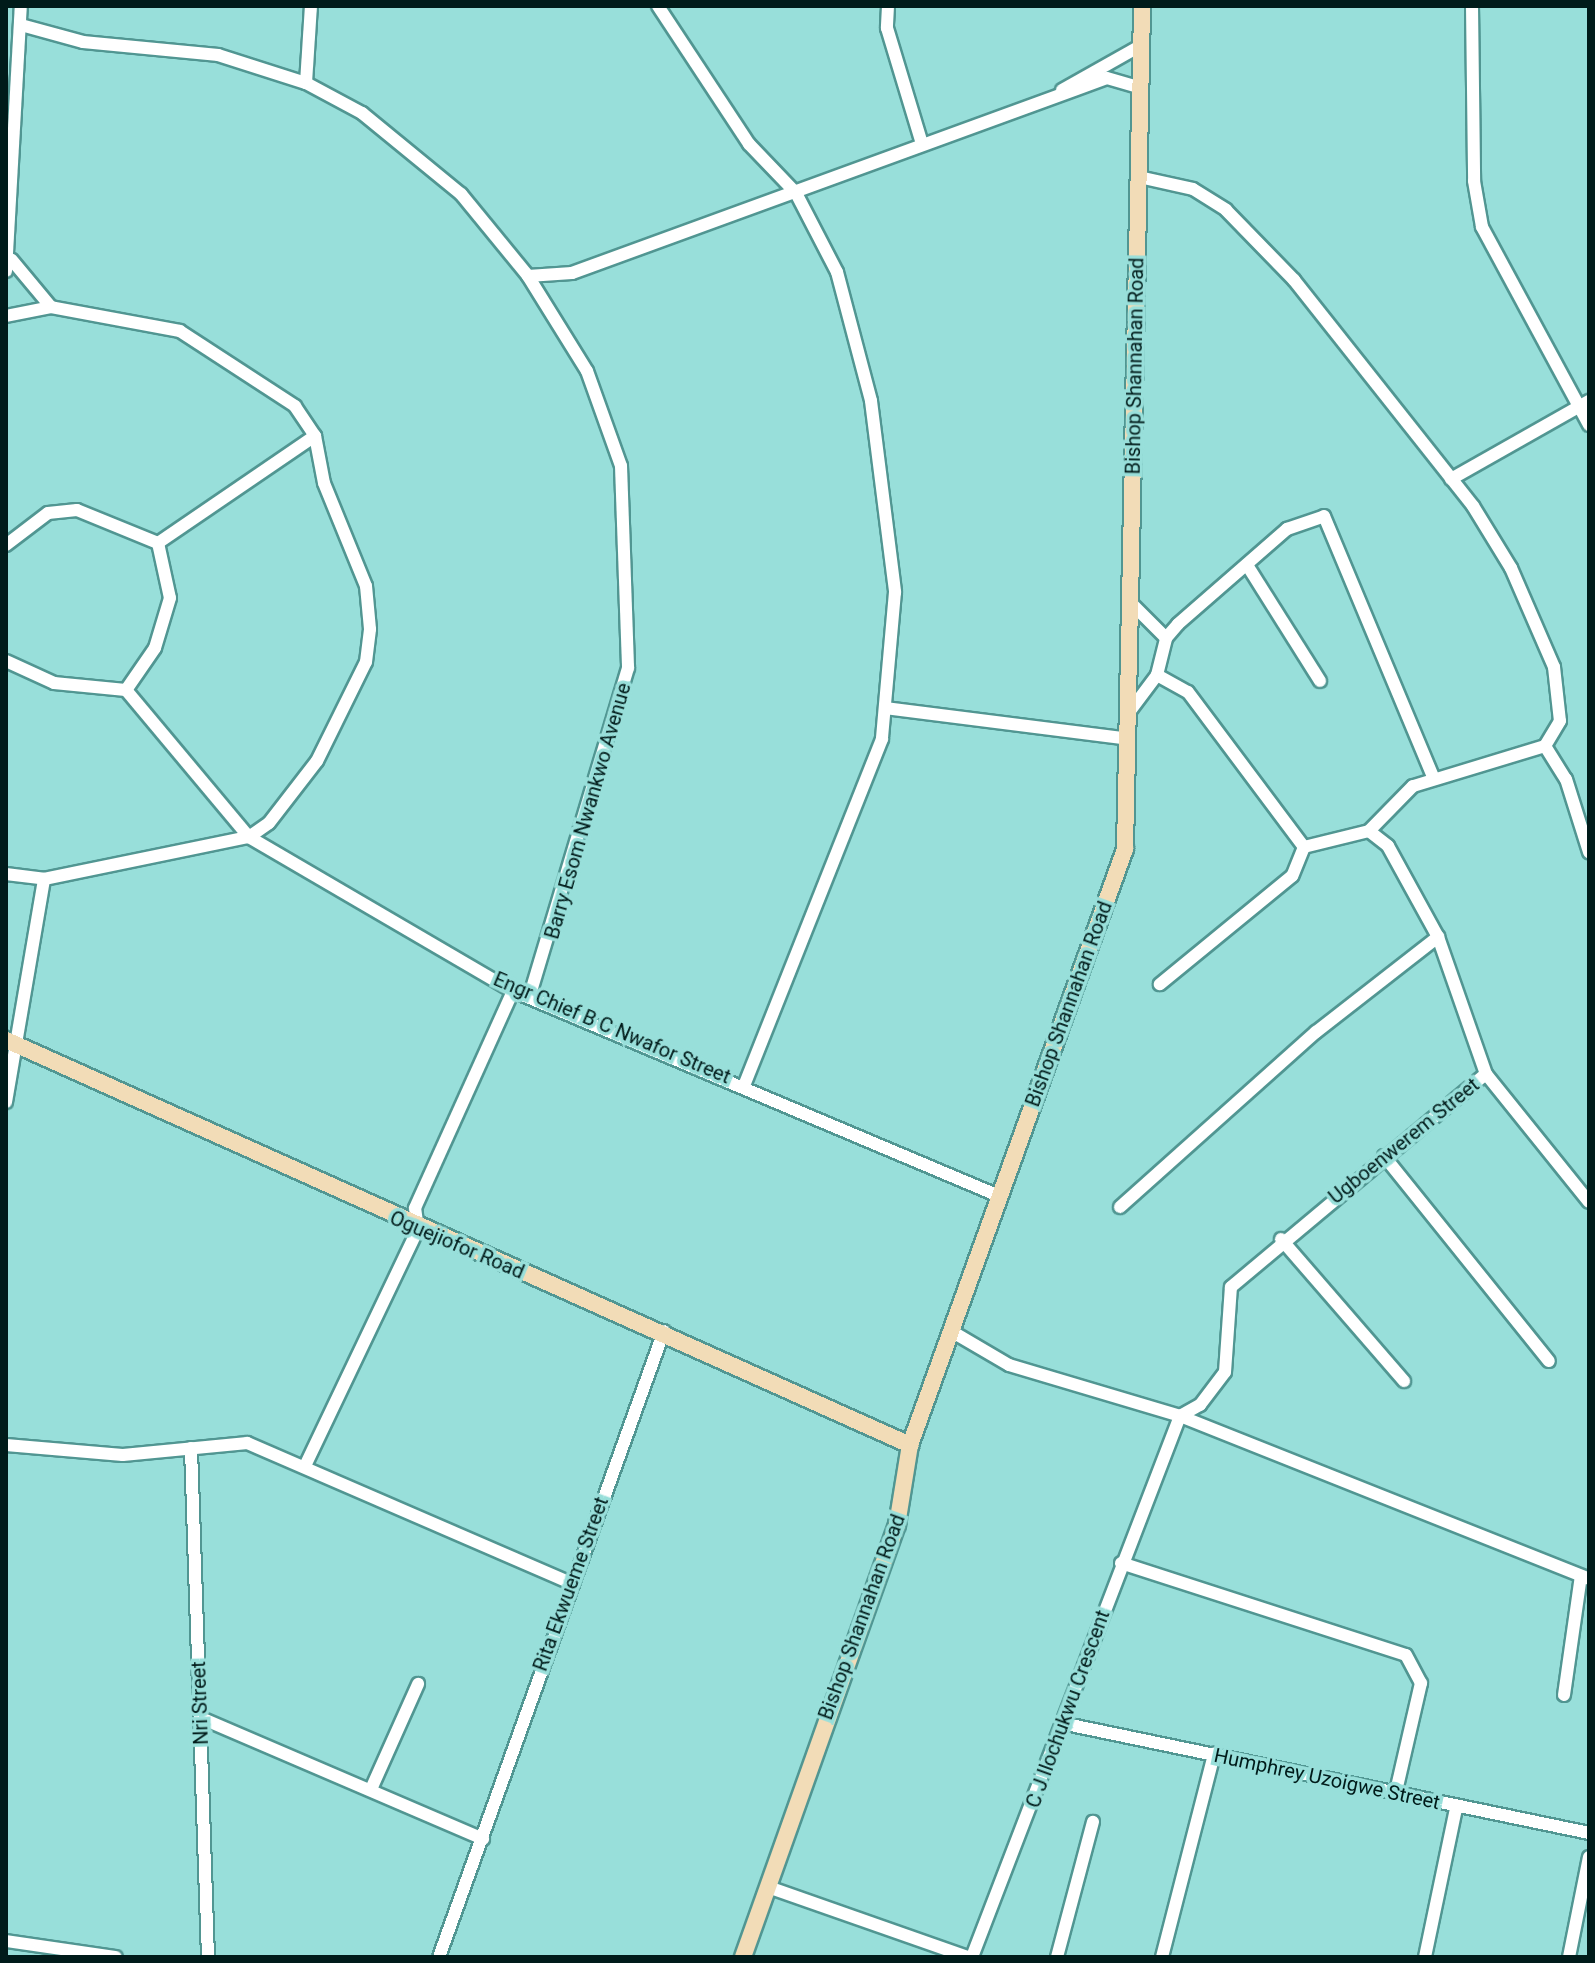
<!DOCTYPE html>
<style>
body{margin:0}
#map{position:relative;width:1595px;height:1963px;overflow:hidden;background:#98dfda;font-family:Roboto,sans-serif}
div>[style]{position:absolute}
.roads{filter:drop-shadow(2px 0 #519692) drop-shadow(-2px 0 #519692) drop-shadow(0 2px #519692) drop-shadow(0 -2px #519692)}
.street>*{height:12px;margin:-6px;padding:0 6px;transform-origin:6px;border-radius:6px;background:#fff}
.secondary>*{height:16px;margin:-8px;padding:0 8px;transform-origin:8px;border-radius:8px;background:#f2dcb7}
span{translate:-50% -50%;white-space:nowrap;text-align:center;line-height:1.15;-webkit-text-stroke:7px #98dfda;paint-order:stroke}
.street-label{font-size:20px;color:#001b1a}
.frame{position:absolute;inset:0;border:8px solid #001b1a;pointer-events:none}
</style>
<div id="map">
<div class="roads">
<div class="street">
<div style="left:658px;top:6px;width:165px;rotate:56.6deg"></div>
<div style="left:749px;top:144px;width:68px;rotate:46.2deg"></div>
<div style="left:796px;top:193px;width:89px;rotate:62.6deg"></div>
<div style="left:837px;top:272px;width:133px;rotate:75.2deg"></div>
<div style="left:871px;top:401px;width:193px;rotate:82.8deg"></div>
<div style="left:895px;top:592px;width:148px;rotate:95.1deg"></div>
<div style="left:882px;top:739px;width:370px;rotate:111.7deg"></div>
<div style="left:888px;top:6px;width:22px;rotate:93deg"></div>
<div style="left:887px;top:28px;width:121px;rotate:73.2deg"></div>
<div style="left:1472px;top:6px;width:175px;rotate:89.3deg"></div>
<div style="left:1474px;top:181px;width:47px;rotate:80.1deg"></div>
<div style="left:1482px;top:227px;width:225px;rotate:61.6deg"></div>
<div style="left:21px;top:25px;width:64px;rotate:15.3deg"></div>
<div style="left:83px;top:42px;width:136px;rotate:5.5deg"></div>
<div style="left:218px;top:55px;width:92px;rotate:17.7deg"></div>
<div style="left:306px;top:83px;width:64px;rotate:28.2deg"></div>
<div style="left:362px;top:113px;width:128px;rotate:39.3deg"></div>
<div style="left:461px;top:194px;width:106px;rotate:50.7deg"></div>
<div style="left:528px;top:276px;width:112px;rotate:58.2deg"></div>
<div style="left:587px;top:371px;width:101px;rotate:70.3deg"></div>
<div style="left:621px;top:466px;width:202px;rotate:88deg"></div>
<div style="left:628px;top:668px;width:341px;rotate:106.7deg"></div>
<div style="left:306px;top:83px;width:77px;rotate:-86.3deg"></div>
<div style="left:1062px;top:90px;width:92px;rotate:-29.4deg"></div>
<div style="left:1139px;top:177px;width:55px;rotate:12.5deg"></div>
<div style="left:1193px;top:189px;width:39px;rotate:32deg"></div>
<div style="left:1226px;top:210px;width:98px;rotate:45.8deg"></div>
<div style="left:1294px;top:280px;width:288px;rotate:51.6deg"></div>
<div style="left:1473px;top:506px;width:73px;rotate:58.5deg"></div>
<div style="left:1511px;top:568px;width:108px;rotate:66.5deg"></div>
<div style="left:1554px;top:667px;width:54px;rotate:83.7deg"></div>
<div style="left:1560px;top:721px;width:29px;rotate:121deg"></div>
<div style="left:1545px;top:746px;width:138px;rotate:163.1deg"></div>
<div style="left:1413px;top:786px;width:63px;rotate:134.4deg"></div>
<div style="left:1369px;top:831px;width:67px;rotate:166.2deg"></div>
<div style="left:6px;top:271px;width:265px;rotate:-86.8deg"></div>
<div style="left:528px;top:276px;width:44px;rotate:-3.9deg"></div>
<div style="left:572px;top:273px;width:569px;rotate:-20.03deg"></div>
<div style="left:1107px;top:78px;width:35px;rotate:16deg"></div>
<div style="left:6px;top:316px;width:46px;rotate:-11.3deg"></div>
<div style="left:1451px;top:479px;width:159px;rotate:-29.5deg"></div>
<div style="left:158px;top:543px;width:190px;rotate:-34.3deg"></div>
<div style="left:6px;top:545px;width:53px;rotate:-37.3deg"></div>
<div style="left:48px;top:513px;width:29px;rotate:-6deg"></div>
<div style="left:77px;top:510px;width:87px;rotate:22.2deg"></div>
<div style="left:158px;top:543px;width:56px;rotate:77.7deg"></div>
<div style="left:170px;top:598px;width:52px;rotate:106.7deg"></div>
<div style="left:155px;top:648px;width:51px;rotate:124.6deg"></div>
<div style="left:1247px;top:565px;width:137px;rotate:57.8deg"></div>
<div style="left:1130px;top:602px;width:51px;rotate:45deg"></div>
<div style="left:6px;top:661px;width:53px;rotate:24.6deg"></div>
<div style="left:54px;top:683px;width:72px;rotate:5.6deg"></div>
<div style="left:126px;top:690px;width:192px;rotate:50.1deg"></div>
<div style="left:249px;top:837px;width:306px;rotate:30.3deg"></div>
<div style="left:513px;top:991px;width:527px;rotate:22.87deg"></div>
<div style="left:1157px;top:675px;width:35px;rotate:29deg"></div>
<div style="left:1188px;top:692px;width:194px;rotate:53.2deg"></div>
<div style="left:1304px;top:847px;width:31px;rotate:112deg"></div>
<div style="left:1292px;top:876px;width:171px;rotate:140.7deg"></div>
<div style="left:885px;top:708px;width:241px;rotate:7.2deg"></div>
<div style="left:1127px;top:715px;width:50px;rotate:-53.1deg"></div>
<div style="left:1157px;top:675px;width:38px;rotate:-76deg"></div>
<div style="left:1166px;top:638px;width:18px;rotate:-49deg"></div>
<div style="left:1178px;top:624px;width:145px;rotate:-41.1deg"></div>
<div style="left:1287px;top:529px;width:39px;rotate:-19deg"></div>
<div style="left:1324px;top:516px;width:283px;rotate:67.3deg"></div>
<div style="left:1545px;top:746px;width:39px;rotate:58deg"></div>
<div style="left:1566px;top:779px;width:77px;rotate:72.5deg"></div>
<div style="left:1369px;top:831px;width:24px;rotate:38deg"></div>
<div style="left:1388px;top:846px;width:104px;rotate:61.2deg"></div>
<div style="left:1438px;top:937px;width:145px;rotate:70.7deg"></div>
<div style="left:1486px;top:1074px;width:164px;rotate:51.2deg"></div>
<div style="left:6px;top:874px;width:38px;rotate:7deg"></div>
<div style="left:44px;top:879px;width:209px;rotate:-11.6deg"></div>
<div style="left:249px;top:837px;width:24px;rotate:-35deg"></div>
<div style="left:269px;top:823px;width:78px;rotate:-52.3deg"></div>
<div style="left:317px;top:761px;width:110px;rotate:-63.7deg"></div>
<div style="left:366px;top:662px;width:33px;rotate:-83deg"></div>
<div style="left:370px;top:629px;width:43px;rotate:-95.3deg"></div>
<div style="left:366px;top:586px;width:111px;rotate:-112.2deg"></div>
<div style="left:324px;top:483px;width:48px;rotate:-100.8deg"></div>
<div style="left:315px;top:436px;width:36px;rotate:-124deg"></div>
<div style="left:295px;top:406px;width:137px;rotate:-146.9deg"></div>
<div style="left:180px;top:331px;width:131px;rotate:-169.5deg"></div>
<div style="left:51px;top:307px;width:62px;rotate:-129.8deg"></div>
<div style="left:6px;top:1102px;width:226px;rotate:-80.3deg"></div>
<div style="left:1384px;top:1156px;width:263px;rotate:51.2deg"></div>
<div style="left:1120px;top:1207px;width:263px;rotate:-41.8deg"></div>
<div style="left:1316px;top:1032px;width:155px;rotate:-37.9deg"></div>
<div style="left:1281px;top:1239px;width:188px;rotate:49.1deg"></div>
<div style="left:951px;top:1331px;width:67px;rotate:30.4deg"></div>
<div style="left:1009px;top:1365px;width:178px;rotate:16.6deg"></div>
<div style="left:1180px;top:1416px;width:440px;rotate:21.7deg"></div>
<div style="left:1180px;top:1416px;width:23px;rotate:-29deg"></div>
<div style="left:1200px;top:1405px;width:41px;rotate:-52.9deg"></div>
<div style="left:1225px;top:1372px;width:85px;rotate:-86deg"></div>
<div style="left:1231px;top:1287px;width:332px;rotate:-39.9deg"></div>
<div style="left:6px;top:1445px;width:117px;rotate:4.9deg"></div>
<div style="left:123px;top:1455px;width:125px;rotate:-5.5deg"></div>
<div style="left:247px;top:1443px;width:353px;rotate:23.4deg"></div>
<div style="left:191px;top:1448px;width:509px;rotate:88.09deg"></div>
<div style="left:305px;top:1466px;width:263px;rotate:-64.5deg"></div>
<div style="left:418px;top:1229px;width:21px;rotate:-98deg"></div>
<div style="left:415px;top:1208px;width:238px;rotate:-65.7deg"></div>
<div style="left:1121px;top:1563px;width:299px;rotate:17.9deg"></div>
<div style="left:1406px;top:1655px;width:32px;rotate:62deg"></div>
<div style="left:1421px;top:1683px;width:111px;rotate:103deg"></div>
<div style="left:1564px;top:1695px;width:120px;rotate:-81.9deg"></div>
<div style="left:201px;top:1718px;width:307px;rotate:23.2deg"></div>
<div style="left:1066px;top:1724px;width:534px;rotate:11.77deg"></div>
<div style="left:372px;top:1787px;width:113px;rotate:-65.9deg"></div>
<div style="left:768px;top:1887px;width:212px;rotate:19.3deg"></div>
<div style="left:6px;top:1941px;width:111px;rotate:8.3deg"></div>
<div style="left:439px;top:1957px;width:665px;rotate:-70.23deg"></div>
<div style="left:972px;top:1957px;width:580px;rotate:-68.97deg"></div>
<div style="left:1057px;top:1957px;width:140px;rotate:-75.1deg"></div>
<div style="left:1162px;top:1957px;width:210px;rotate:-75.6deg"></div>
<div style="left:1425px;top:1957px;width:151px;rotate:-78.2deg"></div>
<div style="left:1569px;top:1957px;width:102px;rotate:-78.7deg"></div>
</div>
<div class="secondary">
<div style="left:6px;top:1040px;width:991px;rotate:24.13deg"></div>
<div style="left:743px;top:1957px;width:459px;rotate:-70.4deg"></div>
<div style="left:897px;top:1525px;width:81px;rotate:-80.8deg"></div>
<div style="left:910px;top:1445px;width:634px;rotate:-70.16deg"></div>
<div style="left:1125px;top:849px;width:843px;rotate:-88.84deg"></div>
</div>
</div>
<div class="street-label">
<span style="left:1135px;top:366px;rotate:-89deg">Bishop Shannahan Road</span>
<span style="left:588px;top:811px;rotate:-74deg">Barry Esom Nwankwo Avenue</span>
<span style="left:1069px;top:1004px;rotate:-70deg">Bishop Shannahan Road</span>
<span style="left:612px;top:1028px;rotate:23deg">Engr Chief B C Nwafor Street</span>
<span style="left:1404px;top:1141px;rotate:-39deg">Ugboenwerem Street</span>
<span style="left:457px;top:1245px;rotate:23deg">Oguejiofor Road</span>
<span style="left:571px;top:1584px;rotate:-70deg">Rita Ekwueme Street</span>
<span style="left:862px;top:1617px;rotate:-70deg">Bishop Shannahan Road</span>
<span style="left:200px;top:1703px;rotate:-92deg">Nri Street</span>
<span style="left:1068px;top:1709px;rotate:-70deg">C J Ilochukwu Crescent</span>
<span style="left:1327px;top:1779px;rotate:12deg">Humphrey Uzoigwe Street</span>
</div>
<div class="frame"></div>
</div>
